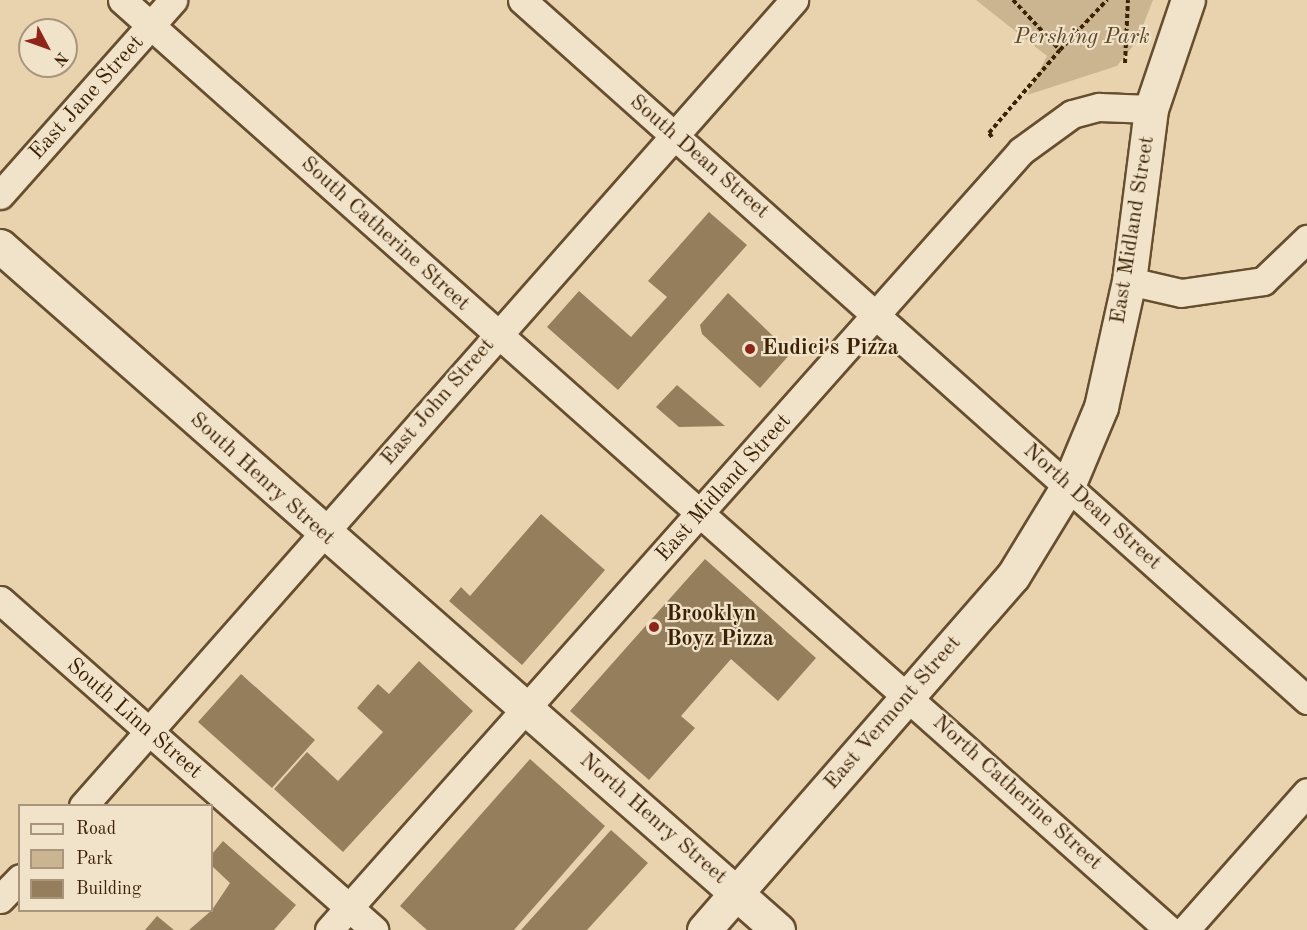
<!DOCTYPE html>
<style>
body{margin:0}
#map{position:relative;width:1307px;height:930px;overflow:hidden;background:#e9d3ae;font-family:"Old Standard TT",serif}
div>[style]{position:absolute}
.green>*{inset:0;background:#cbb591}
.building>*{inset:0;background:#957e5c}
.path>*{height:4px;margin-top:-2px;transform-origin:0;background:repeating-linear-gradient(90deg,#3b2204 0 4.5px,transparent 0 7.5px)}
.roads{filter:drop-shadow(2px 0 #664e2e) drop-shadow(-2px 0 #664e2e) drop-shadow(0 2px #664e2e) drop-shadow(0 -2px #664e2e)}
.street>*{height:27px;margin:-13.5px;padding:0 13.5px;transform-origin:13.5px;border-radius:13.5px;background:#f1e2ca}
.secondary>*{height:33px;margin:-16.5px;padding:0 16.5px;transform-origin:16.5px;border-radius:16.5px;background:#f1e2ca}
.dots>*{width:16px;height:16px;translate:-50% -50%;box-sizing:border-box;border:3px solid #f1e2ca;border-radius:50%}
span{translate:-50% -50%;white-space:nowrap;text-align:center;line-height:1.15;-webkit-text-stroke:4.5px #f1e2ca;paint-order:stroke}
.park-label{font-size:22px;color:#5f4727;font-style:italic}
.street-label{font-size:22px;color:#3b2204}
.poi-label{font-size:22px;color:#3b2204;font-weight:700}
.left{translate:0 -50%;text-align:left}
.legend{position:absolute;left:18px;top:804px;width:195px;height:108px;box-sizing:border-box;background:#f1e2ca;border:2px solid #a8957b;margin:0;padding:8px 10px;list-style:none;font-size:18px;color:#3b2204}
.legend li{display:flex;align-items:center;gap:12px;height:30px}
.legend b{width:30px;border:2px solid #a8957b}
.north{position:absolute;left:18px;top:18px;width:60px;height:60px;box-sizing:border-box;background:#f1e2ca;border:2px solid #a8957b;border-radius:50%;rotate:131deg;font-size:16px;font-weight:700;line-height:24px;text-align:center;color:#3b2204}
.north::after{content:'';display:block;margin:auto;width:21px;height:27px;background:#8f2418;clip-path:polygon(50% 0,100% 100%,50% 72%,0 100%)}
</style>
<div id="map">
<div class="green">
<div style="clip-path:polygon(976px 0,1153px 0,1137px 41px,1117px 66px,1027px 95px,1047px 56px)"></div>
</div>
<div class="building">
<div style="clip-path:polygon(709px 212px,747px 245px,618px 390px,547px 327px,579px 291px,631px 337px,667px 297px,648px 281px)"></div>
<div style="clip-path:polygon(728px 293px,791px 353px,760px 388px,702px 334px,700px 325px)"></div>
<div style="clip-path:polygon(677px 385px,725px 426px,679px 427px,656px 407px)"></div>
<div style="clip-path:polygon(541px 514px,605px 570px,522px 665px,449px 601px,461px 587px,470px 596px)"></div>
<div style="clip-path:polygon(705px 559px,816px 658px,778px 701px,731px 659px,681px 716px,695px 728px,649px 780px,570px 711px)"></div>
<div style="clip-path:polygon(419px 661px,473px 711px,343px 852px,274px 789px,307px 752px,338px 781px,383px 732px,357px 708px,378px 684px,389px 694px)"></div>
<div style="clip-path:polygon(241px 674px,315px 740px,272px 788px,198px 722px)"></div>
<div style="clip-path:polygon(530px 759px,605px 826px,514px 930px,427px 930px,400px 906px)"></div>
<div style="clip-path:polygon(611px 830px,648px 863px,587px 930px,521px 930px)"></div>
<div style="clip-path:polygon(223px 841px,296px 905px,274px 930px,189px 930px,212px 910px,230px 883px,212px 866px,212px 854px)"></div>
<div style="clip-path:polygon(157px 916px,174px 930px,145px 930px)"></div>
</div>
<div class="path">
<div style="left:1013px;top:0;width:69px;rotate:46.8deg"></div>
<div style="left:1060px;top:50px;width:69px;rotate:-46.8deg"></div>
<div style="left:1125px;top:63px;width:63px;rotate:-87.3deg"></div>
<div style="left:992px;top:137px;width:5px;rotate:-127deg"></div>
<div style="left:989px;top:133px;width:109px;rotate:-49.5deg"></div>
</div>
<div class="roads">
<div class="street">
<div style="left:122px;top:0;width:1400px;rotate:41.61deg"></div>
<div style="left:522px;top:0;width:1052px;rotate:41.72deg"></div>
<div style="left:0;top:195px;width:261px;rotate:-48.4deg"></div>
<div style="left:1129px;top:281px;width:53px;rotate:13deg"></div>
<div style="left:1181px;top:293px;width:83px;rotate:-8.3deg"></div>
<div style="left:1263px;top:281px;width:61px;rotate:-43.7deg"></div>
<div style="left:0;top:600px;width:499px;rotate:41.4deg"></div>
<div style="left:83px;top:806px;width:1075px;rotate:-48.58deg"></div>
<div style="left:0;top:899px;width:29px;rotate:-46deg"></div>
<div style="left:329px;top:930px;width:1042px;rotate:-48.38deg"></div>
<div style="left:1021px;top:151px;width:63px;rotate:-36deg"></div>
<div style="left:1072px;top:114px;width:28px;rotate:-15deg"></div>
<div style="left:1099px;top:107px;width:52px;rotate:2.2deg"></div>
<div style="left:1185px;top:930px;width:184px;rotate:-48.5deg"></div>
</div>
<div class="secondary">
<div style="left:0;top:246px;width:1036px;rotate:41.32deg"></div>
<div style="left:704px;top:930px;width:470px;rotate:-48.9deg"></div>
<div style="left:1013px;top:576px;width:105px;rotate:-58.6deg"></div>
<div style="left:1068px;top:486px;width:86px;rotate:-67.3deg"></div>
<div style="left:1101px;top:407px;width:129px;rotate:-77.5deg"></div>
<div style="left:1129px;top:281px;width:173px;rotate:-82.7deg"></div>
<div style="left:1151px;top:109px;width:115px;rotate:-71.3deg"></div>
</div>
</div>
<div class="dots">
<div style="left:750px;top:349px;background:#8f2418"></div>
<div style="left:654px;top:627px;background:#8f2418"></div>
</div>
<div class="park-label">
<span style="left:1082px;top:38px">Pershing Park</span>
</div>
<div class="street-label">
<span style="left:87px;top:98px;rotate:-48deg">East Jane Street</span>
<span style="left:699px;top:157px;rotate:41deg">South Dean Street</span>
<span style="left:1133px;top:230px;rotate:-81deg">East Midland Street</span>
<span style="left:385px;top:234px;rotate:42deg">South Catherine Street</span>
<span style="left:438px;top:402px;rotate:-49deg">East John Street</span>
<span style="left:262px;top:479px;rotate:42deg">South Henry Street</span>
<span style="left:724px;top:488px;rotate:-48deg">East Midland Street</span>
<span style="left:1092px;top:507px;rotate:42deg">North Dean Street</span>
<span style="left:893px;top:713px;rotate:-49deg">East Vermont Street</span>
<span style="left:134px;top:719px;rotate:41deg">South Linn Street</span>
<span style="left:1017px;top:793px;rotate:42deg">North Catherine Street</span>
<span style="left:653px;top:819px;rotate:41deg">North Henry Street</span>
</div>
<div class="poi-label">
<span class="left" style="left:762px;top:349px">Eudici's Pizza</span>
<span class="left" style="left:666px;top:627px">Brooklyn<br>Boyz Pizza</span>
</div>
<ul class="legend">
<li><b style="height:8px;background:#f1e2ca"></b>Road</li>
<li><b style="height:16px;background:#cbb591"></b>Park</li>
<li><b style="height:16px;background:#957e5c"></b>Building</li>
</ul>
<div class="north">N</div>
</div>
